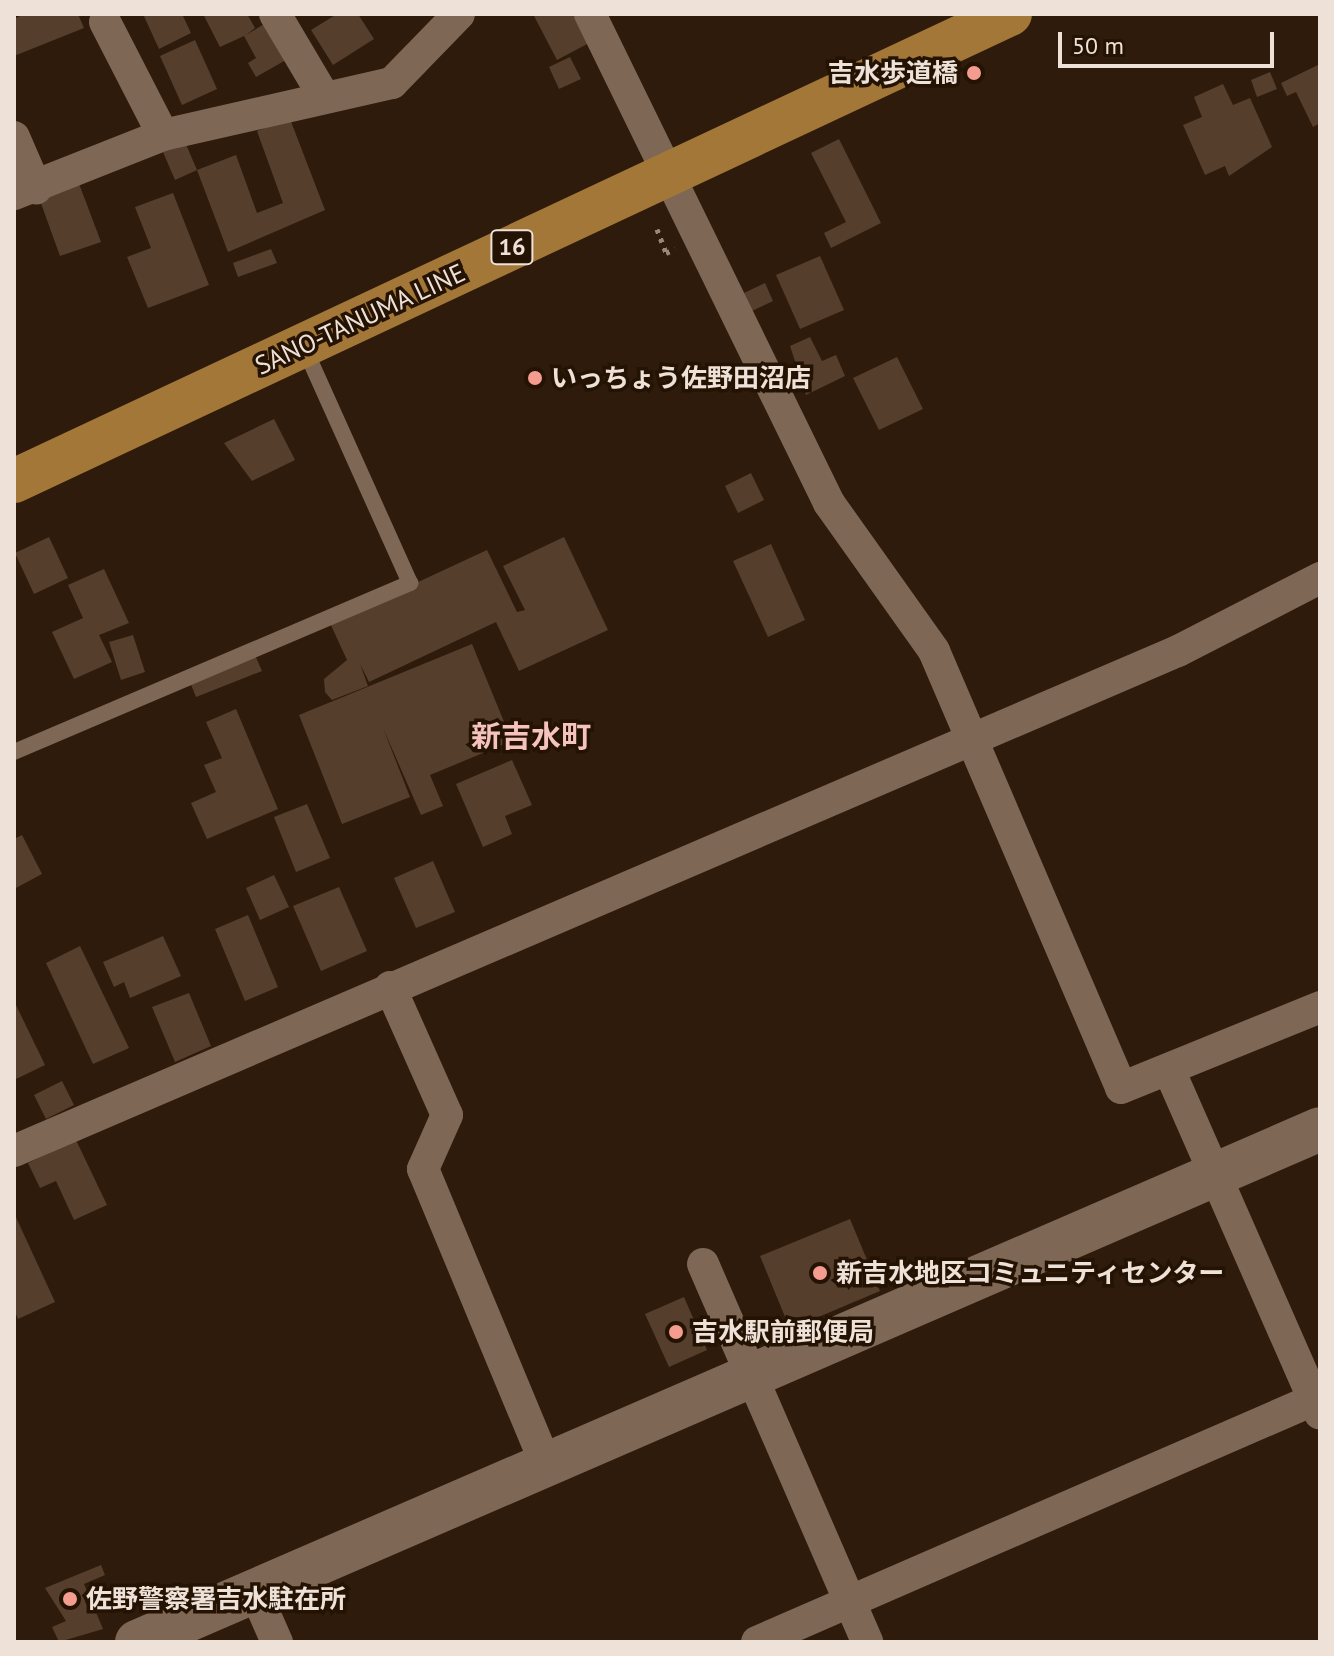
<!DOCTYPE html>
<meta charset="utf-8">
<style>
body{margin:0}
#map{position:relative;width:1334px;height:1656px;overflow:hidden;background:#2e1b0b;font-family:"PT Sans","Noto Sans JP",sans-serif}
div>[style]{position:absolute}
.building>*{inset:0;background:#553f2c}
.path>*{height:5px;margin-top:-2.5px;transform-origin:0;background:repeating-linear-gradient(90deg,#98887b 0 4px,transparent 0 10px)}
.lane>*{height:16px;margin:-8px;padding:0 8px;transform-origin:8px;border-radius:8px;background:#7e6755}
.street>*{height:32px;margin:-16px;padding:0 16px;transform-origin:16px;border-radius:16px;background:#7e6755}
.secondary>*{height:44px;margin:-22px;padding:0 22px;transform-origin:22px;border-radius:22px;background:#7e6755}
.primary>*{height:44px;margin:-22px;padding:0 22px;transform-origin:22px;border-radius:22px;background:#a37738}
.dots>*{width:22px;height:22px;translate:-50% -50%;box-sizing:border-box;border:4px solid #241203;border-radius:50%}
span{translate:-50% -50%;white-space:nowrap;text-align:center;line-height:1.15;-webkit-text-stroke:7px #241203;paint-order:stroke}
.shield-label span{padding:2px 6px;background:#241203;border:2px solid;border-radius:6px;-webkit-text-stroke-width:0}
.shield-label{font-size:24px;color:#eee1d7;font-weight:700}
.poi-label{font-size:26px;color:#eee1d7;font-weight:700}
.right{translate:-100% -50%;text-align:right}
.left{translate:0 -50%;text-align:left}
.street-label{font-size:26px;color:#eee1d7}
.quarter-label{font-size:30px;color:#f6c3bc;font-weight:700}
.frame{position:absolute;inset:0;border:16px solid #eee1d7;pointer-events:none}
.scale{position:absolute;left:1058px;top:32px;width:216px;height:36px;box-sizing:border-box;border:4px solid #eee1d7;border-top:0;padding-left:10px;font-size:24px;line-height:28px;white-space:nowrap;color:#eee1d7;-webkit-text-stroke:6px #241203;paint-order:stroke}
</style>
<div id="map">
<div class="building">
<div style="clip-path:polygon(24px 14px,78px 14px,84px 28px,14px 56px,14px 19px)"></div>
<div style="clip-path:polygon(143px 14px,182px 14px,191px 33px,159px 49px)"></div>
<div style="clip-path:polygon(203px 14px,247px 14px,255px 28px,246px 35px,271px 20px,286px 60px,256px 77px,248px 63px,256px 58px,244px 36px,220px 47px)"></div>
<div style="clip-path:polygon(337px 14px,358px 14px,374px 39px,333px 65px,311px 30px)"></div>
<div style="clip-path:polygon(533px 14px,574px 14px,589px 43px,557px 60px)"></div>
<div style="clip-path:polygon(195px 40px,217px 89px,182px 105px,160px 56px)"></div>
<div style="clip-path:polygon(570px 57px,581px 79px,559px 89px,549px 67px)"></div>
<div style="clip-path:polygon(1320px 64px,1320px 123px,1313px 127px,1296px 92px,1287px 96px,1281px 83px)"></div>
<div style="clip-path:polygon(1270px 72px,1277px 89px,1257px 97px,1251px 80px)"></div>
<div style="clip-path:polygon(1223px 84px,1233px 105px,1250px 98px,1272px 147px,1229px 176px,1225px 166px,1205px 175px,1183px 125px,1202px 117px,1194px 97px)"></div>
<div style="clip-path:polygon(290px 119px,325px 210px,228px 252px,197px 170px,236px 155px,257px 213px,283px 203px,257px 131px)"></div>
<div style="clip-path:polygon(839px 139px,881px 223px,831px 248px,824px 233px,846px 222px,811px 153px)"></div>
<div style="clip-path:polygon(185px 142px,197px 170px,175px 180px,163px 152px)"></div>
<div style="clip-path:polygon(78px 181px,101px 242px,60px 256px,38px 195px)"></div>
<div style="clip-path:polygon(173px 193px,209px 285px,148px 308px,127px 257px,151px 248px,135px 207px)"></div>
<div style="clip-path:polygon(271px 249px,277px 263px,238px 277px,233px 263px)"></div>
<div style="clip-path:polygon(820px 256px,844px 310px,800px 329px,776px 275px)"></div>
<div style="clip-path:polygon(765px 283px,773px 301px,752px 311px,744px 293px)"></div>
<div style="clip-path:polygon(810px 337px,822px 361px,836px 355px,845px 376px,806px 395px,790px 346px)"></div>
<div style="clip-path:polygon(897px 357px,923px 409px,879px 430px,853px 378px)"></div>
<div style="clip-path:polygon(274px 419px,295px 460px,252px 481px,224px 443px)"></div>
<div style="clip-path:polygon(751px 473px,764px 500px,738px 513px,725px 486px)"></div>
<div style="clip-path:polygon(49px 537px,68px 578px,34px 594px,15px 553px)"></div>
<div style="clip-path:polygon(564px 537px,608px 630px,519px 671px,496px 622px,369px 682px,360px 664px,368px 686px,332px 700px,325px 692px,324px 679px,347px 660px,330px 623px,487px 550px,517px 612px,525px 610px,503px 566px)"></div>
<div style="clip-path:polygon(771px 544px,805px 620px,768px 637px,733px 561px)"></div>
<div style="clip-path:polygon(104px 569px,129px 623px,99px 635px,112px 662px,74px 679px,52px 632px,83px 618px,68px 585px)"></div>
<div style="clip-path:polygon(133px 635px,145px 672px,121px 680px,109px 642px)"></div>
<div style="clip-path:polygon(472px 644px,512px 741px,430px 775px,443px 806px,421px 815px,383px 728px,410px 797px,342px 824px,299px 715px)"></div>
<div style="clip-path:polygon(251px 646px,262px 671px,196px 697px,186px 672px)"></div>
<div style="clip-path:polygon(236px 709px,278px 809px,207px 839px,191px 803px,216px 792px,204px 765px,222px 758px,206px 722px)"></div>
<div style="clip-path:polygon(512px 760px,532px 805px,505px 816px,512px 834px,483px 847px,456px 784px)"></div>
<div style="clip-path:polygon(307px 804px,330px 858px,296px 872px,274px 817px)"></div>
<div style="clip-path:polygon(22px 835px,42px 874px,14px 889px,14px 839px)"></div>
<div style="clip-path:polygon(433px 861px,455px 912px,416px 928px,394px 878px)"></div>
<div style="clip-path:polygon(274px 875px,289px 907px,260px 920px,246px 888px)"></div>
<div style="clip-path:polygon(339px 887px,367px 951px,321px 971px,293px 906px)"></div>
<div style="clip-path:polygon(248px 915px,278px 987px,245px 1001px,215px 929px)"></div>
<div style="clip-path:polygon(163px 936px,181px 976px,130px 998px,124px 982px,114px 987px,103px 962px)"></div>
<div style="clip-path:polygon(80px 946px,129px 1048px,93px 1064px,46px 963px)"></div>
<div style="clip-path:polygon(189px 993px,211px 1046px,175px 1062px,152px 1007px)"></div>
<div style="clip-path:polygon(14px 1001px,45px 1065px,14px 1080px)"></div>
<div style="clip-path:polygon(62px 1081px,74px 1105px,46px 1119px,34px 1095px)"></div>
<div style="clip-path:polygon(76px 1140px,107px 1205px,74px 1220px,56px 1181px,40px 1188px,28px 1163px)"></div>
<div style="clip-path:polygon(14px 1213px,55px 1302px,18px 1319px,14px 1310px)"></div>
<div style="clip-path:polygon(850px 1219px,880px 1291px,790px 1329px,760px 1256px)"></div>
<div style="clip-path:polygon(684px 1297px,707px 1350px,669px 1367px,645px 1314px)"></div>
<div style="clip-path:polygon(101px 1565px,105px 1575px,84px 1584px,103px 1629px,59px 1642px,52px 1627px,66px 1621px,45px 1588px)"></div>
</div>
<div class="path">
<div style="left:657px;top:229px;width:26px;rotate:69deg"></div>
<div style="left:666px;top:253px;width:10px;rotate:-24deg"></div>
</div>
<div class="lane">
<div style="left:14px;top:752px;width:431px;rotate:-23.1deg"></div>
<div style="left:410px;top:583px;width:259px;rotate:-114.2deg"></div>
</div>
<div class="street">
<div style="left:275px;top:14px;width:92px;rotate:59.3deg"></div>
<div style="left:590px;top:14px;width:544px;rotate:63.95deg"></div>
<div style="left:829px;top:503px;width:181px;rotate:54.6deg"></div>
<div style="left:934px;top:651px;width:475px;rotate:66.8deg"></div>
<div style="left:1121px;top:1088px;width:215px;rotate:-22.1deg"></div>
<div style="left:105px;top:22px;width:127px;rotate:62.8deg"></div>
<div style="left:14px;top:137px;width:56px;rotate:66.7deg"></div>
<div style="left:14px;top:194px;width:160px;rotate:-21.6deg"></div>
<div style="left:163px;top:135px;width:235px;rotate:-12.8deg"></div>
<div style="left:392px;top:83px;width:96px;rotate:-45.8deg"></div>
<div style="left:390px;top:987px;width:140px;rotate:66deg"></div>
<div style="left:447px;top:1115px;width:59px;rotate:114deg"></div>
<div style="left:423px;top:1169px;width:321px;rotate:67.4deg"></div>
<div style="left:1170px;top:1072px;width:373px;rotate:66.3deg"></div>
<div style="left:14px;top:1151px;width:1267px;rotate:-23.25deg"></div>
<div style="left:1178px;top:651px;width:160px;rotate:-27.2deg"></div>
<div style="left:703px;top:1264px;width:412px;rotate:66.5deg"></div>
<div style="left:255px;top:1592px;width:55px;rotate:66.3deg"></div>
<div style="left:757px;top:1642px;width:614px;rotate:-23.52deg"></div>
</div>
<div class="secondary">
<div style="left:137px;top:1642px;width:1289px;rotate:-23.44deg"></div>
</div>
<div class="primary">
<div style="left:14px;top:481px;width:1100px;rotate:-25.12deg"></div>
</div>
<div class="dots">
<div style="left:974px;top:73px;background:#f59c91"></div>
<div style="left:535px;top:378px;background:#f59c91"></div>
<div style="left:820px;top:1273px;background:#f59c91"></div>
<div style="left:676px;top:1332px;background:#f59c91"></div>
<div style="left:70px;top:1599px;background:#f59c91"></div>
</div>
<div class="shield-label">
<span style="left:512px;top:247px">16</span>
</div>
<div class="poi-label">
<span class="right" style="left:958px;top:73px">吉水歩道橋</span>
<span class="left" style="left:551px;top:378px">いっちょう佐野田沼店</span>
<span class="left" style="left:836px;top:1273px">新吉水地区コミュニティセンター</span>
<span class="left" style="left:692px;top:1332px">吉水駅前郵便局</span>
<span class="left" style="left:86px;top:1599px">佐野警察署吉水駐在所</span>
</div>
<div class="street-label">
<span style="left:360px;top:319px;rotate:-25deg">SANO-TANUMA LINE</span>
</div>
<div class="quarter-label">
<span style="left:531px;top:736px">新吉水町</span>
</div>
<div class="frame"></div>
<div class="scale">50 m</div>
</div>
